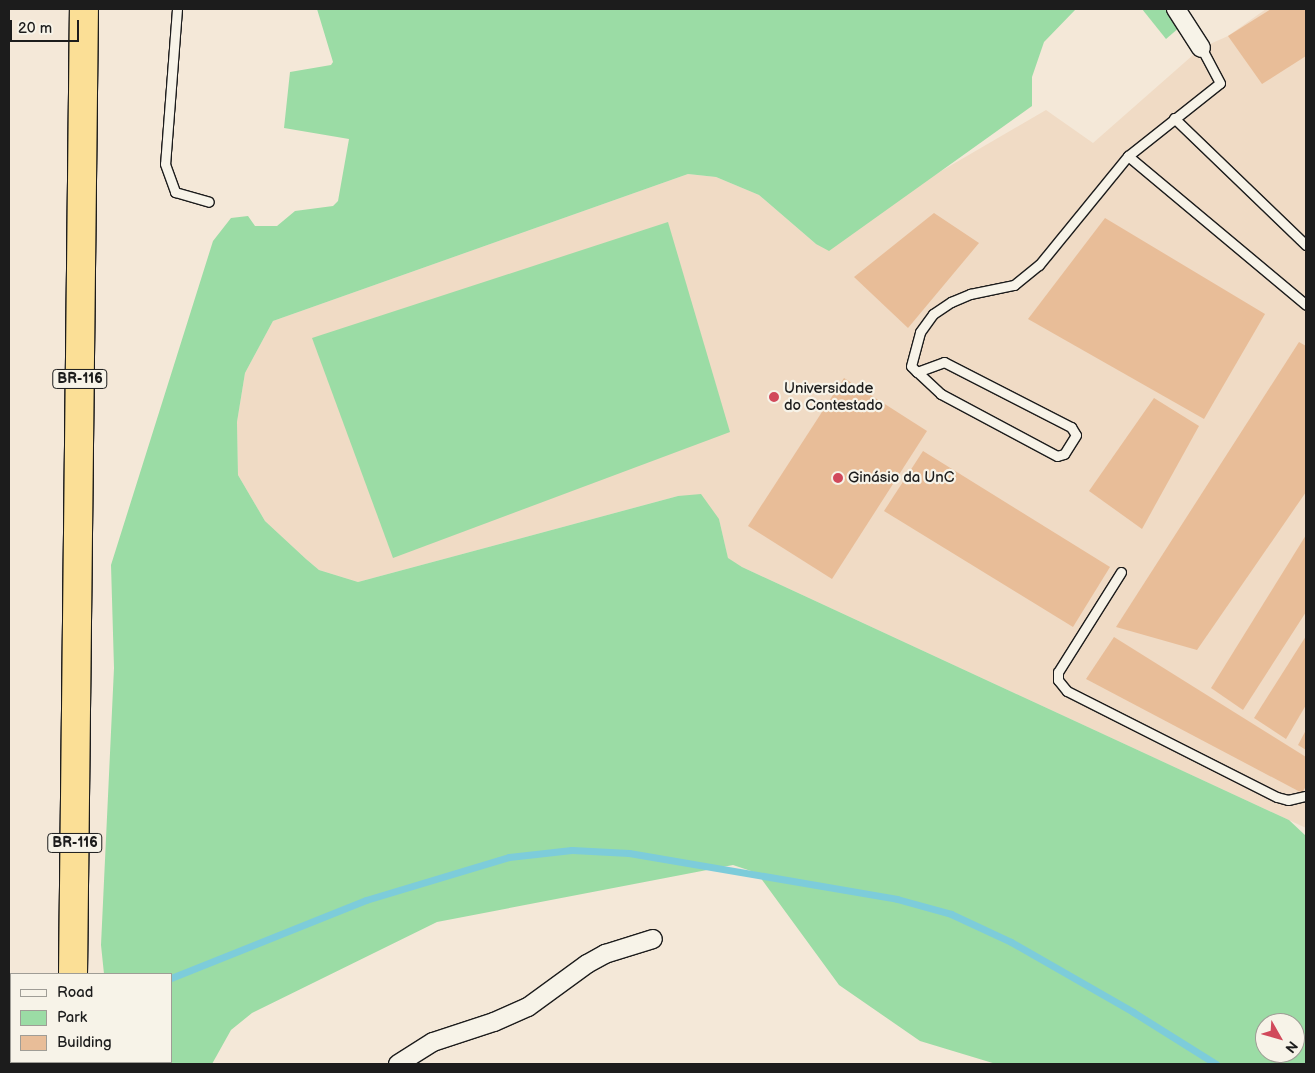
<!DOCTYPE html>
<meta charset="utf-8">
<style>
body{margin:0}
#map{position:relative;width:1315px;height:1073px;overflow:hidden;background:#f4e8d8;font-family:"Balsamiq Sans",sans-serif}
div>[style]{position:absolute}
.built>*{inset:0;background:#f0dbc5}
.green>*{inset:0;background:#9bdca5}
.stream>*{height:7px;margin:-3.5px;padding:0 3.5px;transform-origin:3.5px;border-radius:3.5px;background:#7dccda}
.building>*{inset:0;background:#e8bd98}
.roads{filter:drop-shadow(1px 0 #1c1c1c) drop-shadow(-1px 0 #1c1c1c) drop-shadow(0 1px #1c1c1c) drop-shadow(0 -1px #1c1c1c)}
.service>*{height:9px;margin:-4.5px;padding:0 4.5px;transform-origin:4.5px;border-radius:4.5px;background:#f7f3e8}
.minor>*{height:18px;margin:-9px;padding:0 9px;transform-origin:9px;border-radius:9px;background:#f7f3e8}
.trunk>*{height:28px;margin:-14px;padding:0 14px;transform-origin:14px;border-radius:14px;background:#fbdf96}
.dots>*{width:14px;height:14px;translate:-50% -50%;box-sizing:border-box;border:2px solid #f7f3e8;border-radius:50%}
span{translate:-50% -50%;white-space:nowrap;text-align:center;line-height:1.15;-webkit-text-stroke:4.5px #f7f3e8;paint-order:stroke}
.shield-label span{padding:1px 4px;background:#f7f3e8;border:1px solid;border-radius:4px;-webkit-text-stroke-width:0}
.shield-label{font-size:14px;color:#1c1c1c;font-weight:700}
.poi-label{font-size:15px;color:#1c1c1c}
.left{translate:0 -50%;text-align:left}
.frame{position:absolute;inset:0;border:10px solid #1c1c1c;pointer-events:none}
.legend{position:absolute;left:10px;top:973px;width:162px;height:90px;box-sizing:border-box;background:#f7f3e8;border:1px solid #9f9d96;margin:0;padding:6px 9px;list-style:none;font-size:15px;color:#1c1c1c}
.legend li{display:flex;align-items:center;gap:10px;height:25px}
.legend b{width:25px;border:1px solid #9f9d96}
.north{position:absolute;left:1255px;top:1013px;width:50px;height:50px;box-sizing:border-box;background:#f7f3e8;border:1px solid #9f9d96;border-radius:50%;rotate:128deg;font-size:14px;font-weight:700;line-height:20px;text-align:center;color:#1c1c1c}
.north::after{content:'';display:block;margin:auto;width:18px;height:22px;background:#d1495b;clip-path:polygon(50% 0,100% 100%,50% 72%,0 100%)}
.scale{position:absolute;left:10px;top:20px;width:69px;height:22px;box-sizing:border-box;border:2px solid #1c1c1c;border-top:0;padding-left:6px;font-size:15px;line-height:18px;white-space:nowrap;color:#1c1c1c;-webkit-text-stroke:4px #f7f3e8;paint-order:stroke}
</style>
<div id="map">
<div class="built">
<div style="clip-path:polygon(1266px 9px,1306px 9px,1306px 828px,742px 567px,728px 559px,719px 519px,678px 496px,358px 582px,319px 570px,306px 559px,265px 521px,238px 475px,237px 422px,245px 373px,273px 321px,688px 174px,716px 177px,759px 195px,816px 244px,1046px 110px,1093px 143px,1201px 48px,1228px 36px)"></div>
</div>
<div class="green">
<div style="clip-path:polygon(evenodd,317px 9px,1076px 9px,1044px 42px,1032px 77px,1032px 106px,829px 251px,816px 244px,759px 195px,716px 177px,688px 174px,273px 321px,245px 373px,237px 422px,238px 475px,265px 521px,306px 559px,319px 570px,358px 582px,678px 496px,701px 494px,719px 519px,728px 558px,742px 567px,1289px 820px,1306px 836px,1306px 1064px,996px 1064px,920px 1041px,839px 985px,757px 873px,733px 865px,437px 922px,252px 1013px,231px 1030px,212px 1064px,113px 1064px,113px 1062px,171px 1062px,171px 974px,104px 974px,101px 945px,114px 668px,111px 565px,213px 241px,231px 218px,248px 216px,255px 226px,277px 226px,295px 211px,333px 206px,338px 201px,349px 139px,284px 128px,290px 72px,331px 65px,333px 62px,317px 9px,1265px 1023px,1295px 1023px,1295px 1053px,1265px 1053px,1265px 1023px)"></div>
<div style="clip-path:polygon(1142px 9px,1167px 9px,1180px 27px,1166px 39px)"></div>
<div style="clip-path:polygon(668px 222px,730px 432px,393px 558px,312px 338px)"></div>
</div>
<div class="stream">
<div style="left:171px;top:978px;width:210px;rotate:-21.8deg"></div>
<div style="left:366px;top:900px;width:149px;rotate:-16.7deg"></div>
<div style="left:509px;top:857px;width:63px;rotate:-6.3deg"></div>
<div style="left:572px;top:850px;width:57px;rotate:3deg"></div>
<div style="left:629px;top:853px;width:272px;rotate:9.7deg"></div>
<div style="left:897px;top:899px;width:56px;rotate:15.5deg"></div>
<div style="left:951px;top:914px;width:66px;rotate:25deg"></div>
<div style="left:1011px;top:942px;width:141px;rotate:29.8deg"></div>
<div style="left:1133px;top:1012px;width:98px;rotate:32.1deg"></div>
<div style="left:9px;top:1061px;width:3px;rotate:-45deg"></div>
</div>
<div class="building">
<div style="clip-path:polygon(1271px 9px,1306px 9px,1306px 56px,1262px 84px,1228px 36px)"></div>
<div style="clip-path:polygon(934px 213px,979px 243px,908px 328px,854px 277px)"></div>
<div style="clip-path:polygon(1105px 218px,1265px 314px,1204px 419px,1028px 319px)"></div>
<div style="clip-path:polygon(1299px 342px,1306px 346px,1306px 492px,1197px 650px,1116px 627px)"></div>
<div style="clip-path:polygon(844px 378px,927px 431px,832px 579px,748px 526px)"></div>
<div style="clip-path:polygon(1154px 398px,1199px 426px,1142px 529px,1089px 491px)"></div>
<div style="clip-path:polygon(923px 451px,1110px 567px,1073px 627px,884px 511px)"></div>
<div style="clip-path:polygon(1306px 535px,1306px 612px,1243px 710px,1211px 688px)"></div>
<div style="clip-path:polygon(1306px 636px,1306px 705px,1286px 739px,1254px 718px)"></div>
<div style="clip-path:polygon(1114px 637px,1306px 757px,1306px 786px,1302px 793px,1086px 679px)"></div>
<div style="clip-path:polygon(1306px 730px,1306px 750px,1298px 745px)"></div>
</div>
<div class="roads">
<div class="service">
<div style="left:177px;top:9px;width:155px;rotate:94.4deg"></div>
<div style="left:165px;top:164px;width:30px;rotate:70deg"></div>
<div style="left:175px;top:192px;width:35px;rotate:16deg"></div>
<div style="left:1174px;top:118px;width:183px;rotate:43.9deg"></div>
<div style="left:1128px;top:156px;width:232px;rotate:39.9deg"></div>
<div style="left:917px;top:372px;width:29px;rotate:-20deg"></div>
<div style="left:944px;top:362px;width:143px;rotate:27.1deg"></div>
<div style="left:1071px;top:427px;width:9px;rotate:58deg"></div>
<div style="left:1076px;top:435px;width:22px;rotate:122deg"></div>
<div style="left:1064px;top:454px;width:7px;rotate:164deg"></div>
<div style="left:1057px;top:456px;width:132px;rotate:-151.9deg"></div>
<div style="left:941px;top:394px;width:33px;rotate:-137deg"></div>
<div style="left:917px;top:372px;width:8px;rotate:-135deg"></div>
<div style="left:911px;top:366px;width:35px;rotate:-75deg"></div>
<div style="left:920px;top:332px;width:22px;rotate:-54deg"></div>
<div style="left:933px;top:314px;width:22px;rotate:-34deg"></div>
<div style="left:951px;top:302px;width:21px;rotate:-23deg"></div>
<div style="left:970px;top:294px;width:45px;rotate:-11.6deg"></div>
<div style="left:1014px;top:285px;width:32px;rotate:-39deg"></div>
<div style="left:1039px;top:265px;width:141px;rotate:-50.8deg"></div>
<div style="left:1128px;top:156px;width:117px;rotate:-38.4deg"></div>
<div style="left:1220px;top:83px;width:40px;rotate:-118deg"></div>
<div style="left:1121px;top:572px;width:118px;rotate:122.2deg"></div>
<div style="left:1058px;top:672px;width:8px;rotate:90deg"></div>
<div style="left:1058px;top:680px;width:14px;rotate:51deg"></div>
<div style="left:1067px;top:691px;width:235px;rotate:26.8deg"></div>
<div style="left:1277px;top:797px;width:11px;rotate:15deg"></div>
<div style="left:1288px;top:800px;width:18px;rotate:-13deg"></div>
</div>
<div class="minor">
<div style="left:1176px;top:9px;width:46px;rotate:57.3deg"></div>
<div style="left:398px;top:1064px;width:41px;rotate:-32.2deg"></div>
<div style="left:433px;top:1042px;width:64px;rotate:-18.2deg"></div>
<div style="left:494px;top:1022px;width:37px;rotate:-24deg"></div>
<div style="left:528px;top:1007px;width:73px;rotate:-36.1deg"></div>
<div style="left:587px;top:964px;width:21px;rotate:-29deg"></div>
<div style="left:605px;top:954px;width:50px;rotate:-17.4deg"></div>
</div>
<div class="trunk">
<div style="left:73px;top:974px;width:965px;rotate:-89.35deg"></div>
<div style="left:72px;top:1064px;width:2px;rotate:-90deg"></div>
</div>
</div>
<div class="dots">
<div style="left:774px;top:397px;background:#d1495b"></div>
<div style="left:838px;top:478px;background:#d1495b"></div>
</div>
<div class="shield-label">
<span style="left:80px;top:379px">BR-116</span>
<span style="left:75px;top:843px">BR-116</span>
</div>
<div class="poi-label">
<span class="left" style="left:784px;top:397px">Universidade<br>do Contestado</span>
<span class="left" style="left:848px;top:478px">Ginásio da UnC</span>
</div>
<div class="frame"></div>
<ul class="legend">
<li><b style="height:6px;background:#f7f3e8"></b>Road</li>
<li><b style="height:14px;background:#9bdca5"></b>Park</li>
<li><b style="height:14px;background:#e8bd98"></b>Building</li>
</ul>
<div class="north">N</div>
<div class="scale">20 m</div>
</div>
